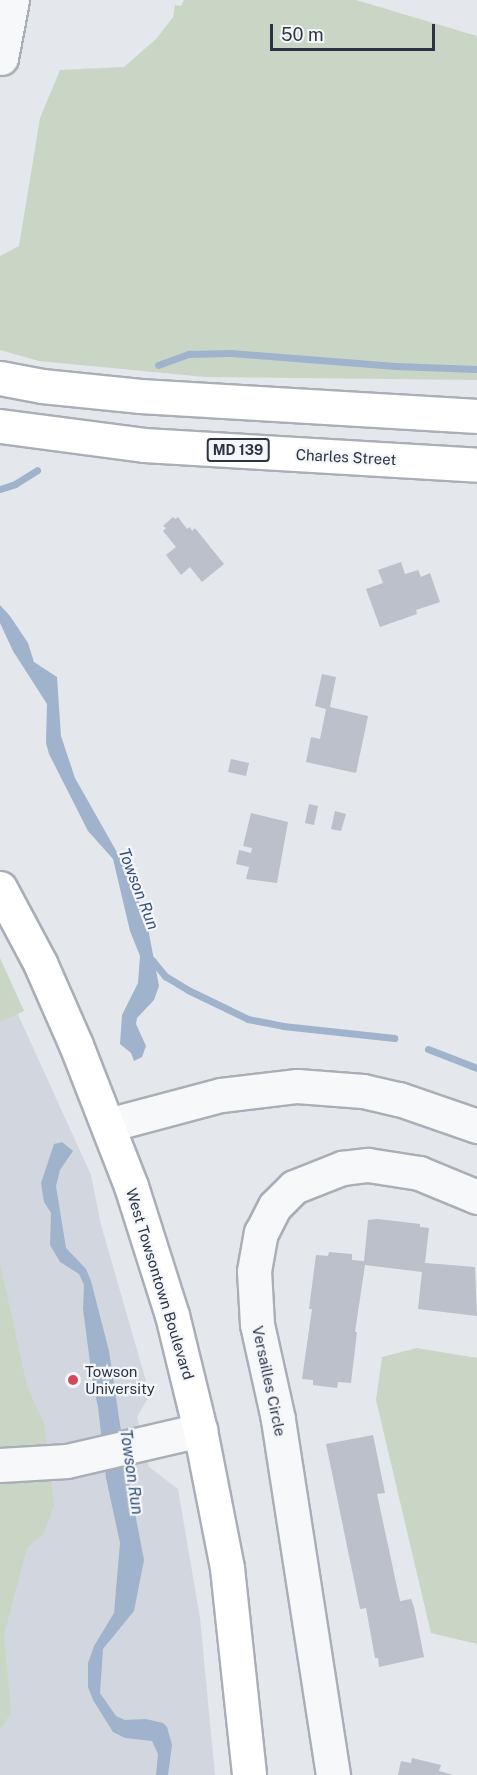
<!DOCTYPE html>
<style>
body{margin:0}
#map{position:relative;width:477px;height:1775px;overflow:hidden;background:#e4e7ec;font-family:"Public Sans",sans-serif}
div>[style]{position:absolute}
.built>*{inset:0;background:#d2d6de}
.green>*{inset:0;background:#c9d6c5}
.water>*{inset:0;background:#9fb4cc}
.stream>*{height:7px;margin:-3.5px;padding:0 3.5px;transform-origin:3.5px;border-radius:3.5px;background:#9fb4cc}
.building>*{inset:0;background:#bbc0ca}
.roads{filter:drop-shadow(2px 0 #a9aeb7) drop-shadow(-2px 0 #a9aeb7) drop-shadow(0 2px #a9aeb7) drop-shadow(0 -2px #a9aeb7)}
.minor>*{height:33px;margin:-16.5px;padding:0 16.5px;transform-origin:16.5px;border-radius:16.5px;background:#f7f8fa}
.major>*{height:33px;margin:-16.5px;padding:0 16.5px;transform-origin:16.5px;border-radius:16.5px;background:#fff}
.dots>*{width:16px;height:16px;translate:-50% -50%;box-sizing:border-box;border:3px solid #f4f6f9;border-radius:50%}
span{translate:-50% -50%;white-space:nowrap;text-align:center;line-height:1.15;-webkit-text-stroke:4.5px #f4f6f9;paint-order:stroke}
.shield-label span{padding:2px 4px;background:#f4f6f9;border:2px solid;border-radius:4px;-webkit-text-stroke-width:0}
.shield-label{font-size:14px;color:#2b3445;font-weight:700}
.street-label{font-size:15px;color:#2b3445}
.poi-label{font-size:15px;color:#2b3445}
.left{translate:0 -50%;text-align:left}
.water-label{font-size:16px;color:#34527a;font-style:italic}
.scale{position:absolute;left:270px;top:24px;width:165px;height:27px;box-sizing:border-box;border:3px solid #2b3445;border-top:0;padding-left:8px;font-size:18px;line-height:21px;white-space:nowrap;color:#2b3445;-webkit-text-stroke:4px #f4f6f9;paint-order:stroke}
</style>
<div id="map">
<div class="built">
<div style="clip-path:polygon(0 975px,91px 1175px,101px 1225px,148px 1388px,148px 1398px,137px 1417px,149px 1467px,178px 1489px,200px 1618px,215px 1775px,0 1775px)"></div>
</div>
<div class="green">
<div style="clip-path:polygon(184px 0,356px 0,477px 36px,477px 380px,205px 377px,39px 361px,0 350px,0 256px,19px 246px,40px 118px,60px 70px,124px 67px,156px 39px,173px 17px,175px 5px,181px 6px)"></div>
<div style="clip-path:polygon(0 958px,24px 1011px,0 1022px)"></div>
<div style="clip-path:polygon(0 1263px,27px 1386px,44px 1424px,54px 1506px,43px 1534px,27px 1548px,4px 1635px,11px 1713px,0 1729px)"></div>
<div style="clip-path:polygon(417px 1348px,477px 1358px,477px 1644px,431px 1633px,376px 1400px,382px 1357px)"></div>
</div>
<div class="water">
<div style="clip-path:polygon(0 605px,10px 616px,28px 643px,34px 662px,57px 677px,61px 736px,75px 778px,127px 870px,147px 923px,159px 986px,154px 1000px,137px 1018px,136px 1024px,146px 1046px,142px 1057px,134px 1061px,131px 1053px,120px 1044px,122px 1015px,138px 983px,140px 956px,130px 931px,113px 859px,88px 831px,49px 754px,46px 743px,47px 704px,13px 651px,0 623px)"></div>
<div style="clip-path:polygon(62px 1142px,73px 1151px,60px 1170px,56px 1186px,66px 1248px,86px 1269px,91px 1281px,109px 1351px,127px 1471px,144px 1560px,134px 1611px,103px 1649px,100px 1693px,116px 1716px,125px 1720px,146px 1719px,163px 1723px,167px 1727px,172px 1745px,168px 1775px,156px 1775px,158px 1754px,152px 1741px,125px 1738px,113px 1732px,93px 1700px,88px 1687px,88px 1663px,94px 1646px,114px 1613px,120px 1543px,106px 1478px,98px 1407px,93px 1385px,83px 1309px,84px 1285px,79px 1274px,60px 1262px,50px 1245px,51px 1213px,44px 1202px,41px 1183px,54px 1144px)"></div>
</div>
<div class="stream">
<div style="left:158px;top:365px;width:33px;rotate:-20deg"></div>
<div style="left:189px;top:354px;width:42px;rotate:-1.4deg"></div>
<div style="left:231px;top:353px;width:165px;rotate:4.5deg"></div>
<div style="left:395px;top:366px;width:82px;rotate:2.1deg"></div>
<div style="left:0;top:489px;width:16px;rotate:-18deg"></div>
<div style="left:15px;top:484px;width:26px;rotate:-32deg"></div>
<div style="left:152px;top:960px;width:21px;rotate:51deg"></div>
<div style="left:165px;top:976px;width:27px;rotate:31deg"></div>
<div style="left:188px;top:990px;width:67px;rotate:25.8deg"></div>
<div style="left:248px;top:1019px;width:36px;rotate:11deg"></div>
<div style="left:283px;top:1026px;width:112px;rotate:6.2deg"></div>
<div style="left:428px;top:1049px;width:53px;rotate:21.2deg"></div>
</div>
<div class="building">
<div style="clip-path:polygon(173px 517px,175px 519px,178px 517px,187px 529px,190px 527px,192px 531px,195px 528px,224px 564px,202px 582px,190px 567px,181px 575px,166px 555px,176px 547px,163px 531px,166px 528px,163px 526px)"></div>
<div style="clip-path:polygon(401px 562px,405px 574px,418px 570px,421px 577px,430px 573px,440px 602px,416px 610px,417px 614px,380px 627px,366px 589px,383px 583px,378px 570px)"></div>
<div style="clip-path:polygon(322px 674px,336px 677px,330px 707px,368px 716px,356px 773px,306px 762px,311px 737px,320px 739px,326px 709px,315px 706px)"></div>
<div style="clip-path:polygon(231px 759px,249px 763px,246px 776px,228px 772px)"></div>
<div style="clip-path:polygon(309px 804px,318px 806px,314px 825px,305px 823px)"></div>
<div style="clip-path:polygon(335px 811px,346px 814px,341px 831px,331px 829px)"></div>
<div style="clip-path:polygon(251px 813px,288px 822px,277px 883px,246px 879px,249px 867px,236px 864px,239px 850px,251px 853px,252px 848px,243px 846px)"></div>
<div style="clip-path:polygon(378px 1219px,420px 1224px,420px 1227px,429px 1228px,425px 1263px,475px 1267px,477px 1316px,418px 1309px,422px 1272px,365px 1265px,355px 1332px,357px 1332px,351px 1383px,338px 1382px,337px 1388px,313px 1385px,313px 1380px,302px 1379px,312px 1309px,309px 1309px,316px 1255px,328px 1256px,329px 1252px,352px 1254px,352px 1260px,364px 1261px,368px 1220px)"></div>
<div style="clip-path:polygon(373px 1435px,385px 1493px,377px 1494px,400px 1601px,411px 1599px,414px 1607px,424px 1657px,379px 1667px,378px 1658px,375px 1658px,366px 1608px,360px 1609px,326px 1444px)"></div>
<div style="clip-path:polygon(412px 1758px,441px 1765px,439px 1771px,453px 1775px,398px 1775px,401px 1761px,411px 1763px)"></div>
</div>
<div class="roads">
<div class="minor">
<div style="left:1px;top:58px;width:59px;rotate:-79.3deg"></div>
<div style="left:108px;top:1125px;width:117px;rotate:-14.9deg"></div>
<div style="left:221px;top:1095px;width:77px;rotate:-6.8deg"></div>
<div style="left:297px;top:1086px;width:66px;rotate:4.3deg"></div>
<div style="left:363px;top:1091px;width:37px;rotate:13deg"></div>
<div style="left:399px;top:1099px;width:83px;rotate:19.1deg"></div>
<div style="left:0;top:1465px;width:67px;rotate:-3.4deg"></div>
<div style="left:67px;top:1461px;width:137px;rotate:-13.1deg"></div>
<div style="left:333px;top:1775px;width:360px;rotate:-98.8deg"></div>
<div style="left:278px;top:1419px;width:97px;rotate:-102.5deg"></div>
<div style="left:257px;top:1324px;width:53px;rotate:-93.2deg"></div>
<div style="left:254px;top:1271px;width:39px;rotate:-80deg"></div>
<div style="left:261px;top:1233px;width:30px;rotate:-63deg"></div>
<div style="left:275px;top:1206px;width:27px;rotate:-45deg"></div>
<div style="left:294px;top:1187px;width:52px;rotate:-21.6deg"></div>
<div style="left:342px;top:1168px;width:26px;rotate:-7deg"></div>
<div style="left:368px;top:1165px;width:52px;rotate:8.9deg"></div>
<div style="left:419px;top:1173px;width:63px;rotate:22.5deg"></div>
</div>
<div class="major">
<div style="left:0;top:378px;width:43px;rotate:10.8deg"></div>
<div style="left:42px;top:386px;width:99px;rotate:5.8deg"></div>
<div style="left:140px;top:396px;width:338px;rotate:3.4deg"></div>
<div style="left:0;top:426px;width:145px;rotate:7.5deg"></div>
<div style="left:144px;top:445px;width:334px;rotate:3.4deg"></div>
<div style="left:0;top:888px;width:85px;rotate:61.9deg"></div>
<div style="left:40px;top:963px;width:90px;rotate:66.3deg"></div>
<div style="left:76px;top:1045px;width:151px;rotate:68.7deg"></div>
<div style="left:131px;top:1186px;width:135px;rotate:72.4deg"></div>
<div style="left:172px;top:1315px;width:118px;rotate:76.3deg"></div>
<div style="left:200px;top:1430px;width:141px;rotate:78.9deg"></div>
<div style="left:227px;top:1568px;width:208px;rotate:83.9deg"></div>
</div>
</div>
<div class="dots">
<div style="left:73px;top:1380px;background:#d1495b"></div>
</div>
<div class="shield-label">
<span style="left:238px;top:450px">MD 139</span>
</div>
<div class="street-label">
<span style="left:346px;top:457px;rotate:3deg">Charles Street</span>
<span style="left:160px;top:1284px;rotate:73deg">West Towsontown Boulevard</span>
<span style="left:269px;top:1381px;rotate:78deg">Versailles Circle</span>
</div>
<div class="poi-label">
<span class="left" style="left:85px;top:1380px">Towson<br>University</span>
</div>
<div class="water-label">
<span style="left:138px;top:889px;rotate:69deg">Towson Run</span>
<span style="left:131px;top:1472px;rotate:82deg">Towson Run</span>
</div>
<div class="scale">50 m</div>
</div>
